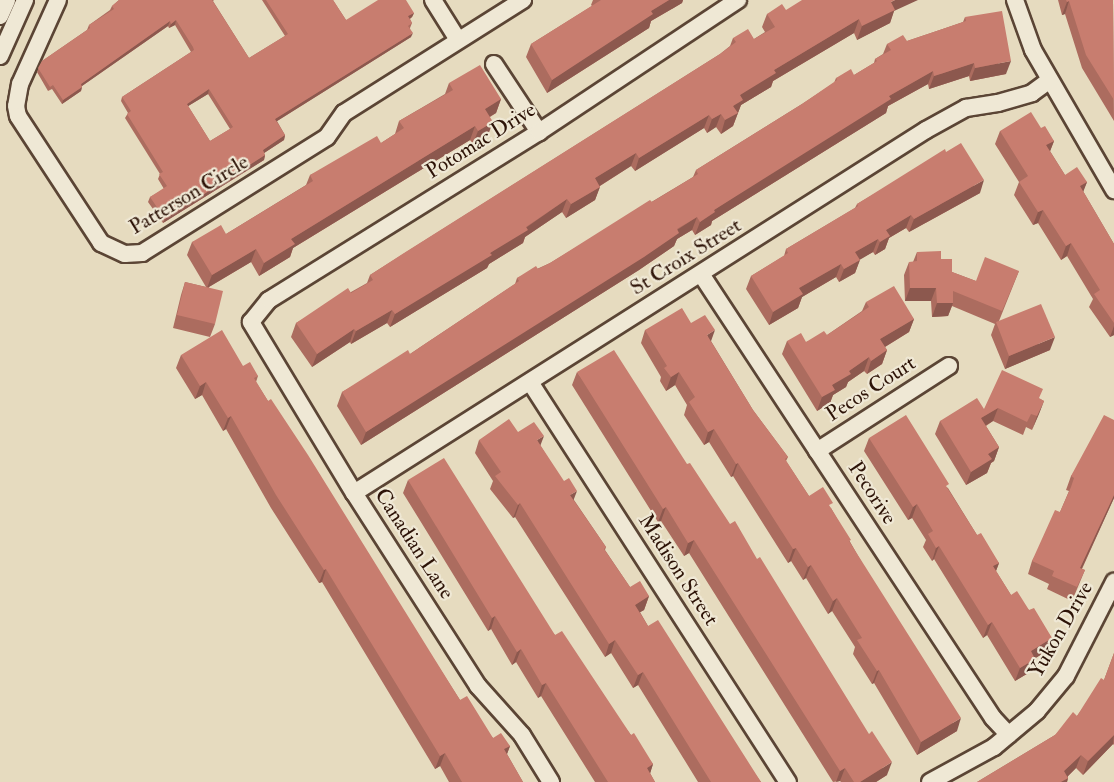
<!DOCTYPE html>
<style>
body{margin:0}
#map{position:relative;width:1114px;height:782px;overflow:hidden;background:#e6dbbf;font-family:"IM FELL Double Pica",serif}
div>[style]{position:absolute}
.roads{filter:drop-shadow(2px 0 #5b4535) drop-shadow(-2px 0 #5b4535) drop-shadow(0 2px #5b4535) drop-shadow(0 -2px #5b4535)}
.minor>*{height:16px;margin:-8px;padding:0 8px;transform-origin:8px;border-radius:8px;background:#efe8d5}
.wall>*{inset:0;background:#ac6c5f}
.shaded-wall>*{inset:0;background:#8c584e}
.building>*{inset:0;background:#c87d6f}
span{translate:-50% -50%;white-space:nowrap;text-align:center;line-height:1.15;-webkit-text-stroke:4.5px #efe8d5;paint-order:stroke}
.street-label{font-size:21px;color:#2d1307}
</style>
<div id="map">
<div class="roads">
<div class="minor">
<div style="left:58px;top:0;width:92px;rotate:114.3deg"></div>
<div style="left:20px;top:84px;width:22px;rotate:100deg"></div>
<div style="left:16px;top:106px;width:10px;rotate:79deg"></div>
<div style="left:18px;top:116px;width:152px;rotate:56.8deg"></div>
<div style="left:101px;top:243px;width:26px;rotate:25deg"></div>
<div style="left:125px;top:254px;width:17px;rotate:-3deg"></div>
<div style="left:142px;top:253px;width:218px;rotate:-32.1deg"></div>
<div style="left:327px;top:137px;width:29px;rotate:-55deg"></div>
<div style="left:344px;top:113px;width:212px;rotate:-32.3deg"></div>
<div style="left:433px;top:0;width:47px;rotate:58deg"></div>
<div style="left:1015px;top:0;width:53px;rotate:70.2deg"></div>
<div style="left:1033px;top:50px;width:162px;rotate:59.9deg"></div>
<div style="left:0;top:16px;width:17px;rotate:-66deg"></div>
<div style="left:0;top:56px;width:61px;rotate:-65.9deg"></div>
<div style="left:494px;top:64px;width:82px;rotate:56.5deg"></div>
<div style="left:701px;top:274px;width:531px;rotate:56.67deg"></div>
<div style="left:993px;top:718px;width:23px;rotate:47deg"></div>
<div style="left:530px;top:382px;width:476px;rotate:57.2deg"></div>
<div style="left:817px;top:451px;width:157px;rotate:-32.8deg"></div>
<div style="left:354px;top:493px;width:677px;rotate:-32.4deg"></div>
<div style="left:926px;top:130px;width:46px;rotate:-28.8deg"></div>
<div style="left:966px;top:108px;width:32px;rotate:-9deg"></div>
<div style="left:998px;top:103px;width:35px;rotate:-16deg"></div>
<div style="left:1032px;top:93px;width:22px;rotate:-36deg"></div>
<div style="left:551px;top:782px;width:55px;rotate:-121.7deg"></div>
<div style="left:522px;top:735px;width:66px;rotate:-131.9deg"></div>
<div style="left:478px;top:686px;width:229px;rotate:-122.7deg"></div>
<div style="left:354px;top:493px;width:200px;rotate:-121.1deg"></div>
<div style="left:251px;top:322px;width:28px;rotate:-51deg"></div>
<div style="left:269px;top:300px;width:318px;rotate:-31.9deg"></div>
<div style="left:539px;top:132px;width:239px;rotate:-33.6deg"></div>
<div style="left:930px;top:782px;width:73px;rotate:-28.7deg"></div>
<div style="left:994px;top:747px;width:56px;rotate:-39.9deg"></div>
<div style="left:1037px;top:711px;width:45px;rotate:-50.4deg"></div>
<div style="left:1066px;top:676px;width:106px;rotate:-62.9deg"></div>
</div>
</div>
<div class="wall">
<div style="clip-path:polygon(evenodd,119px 0,214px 0,213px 1px,249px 58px,285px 36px,262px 0,333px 0,346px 20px,414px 13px,412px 17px,410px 19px,412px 23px,410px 28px,411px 37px,277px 121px,285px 135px,284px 140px,264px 153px,265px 155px,264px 160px,163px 223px,148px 202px,150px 197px,164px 189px,158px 179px,160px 174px,125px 118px,128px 113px,121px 101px,122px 97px,191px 52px,175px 25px,169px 28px,168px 26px,82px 86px,81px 91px,62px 104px,52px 89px,48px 91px,37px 72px,42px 61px,87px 30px,89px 25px,110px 10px,112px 6px,119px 0,208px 94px,230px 129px,210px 141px,188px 106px,208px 94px)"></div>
<div style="clip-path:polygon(593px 0,683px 0,682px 3px,651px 21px,649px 28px,547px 93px,526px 57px,531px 44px,592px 6px,591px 5px)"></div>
<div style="clip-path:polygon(1058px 0,1113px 0,1114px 121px,1082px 68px,1065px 14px,1062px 15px)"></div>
<div style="clip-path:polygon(786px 10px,894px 11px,890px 23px,857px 40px,854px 33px,773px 81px,771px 87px,741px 105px,733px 126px,721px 134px,716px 127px,707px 133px,704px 128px,635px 171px,631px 166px,600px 186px,595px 200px,566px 218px,562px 212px,525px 237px,523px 243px,489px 264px,487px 268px,390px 327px,387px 323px,351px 344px,350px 342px,312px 367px,291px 337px,296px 323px,367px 283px,370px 275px,720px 54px,730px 46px,733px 38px,754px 39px,765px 32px,762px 27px,767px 14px)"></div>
<div style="clip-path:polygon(965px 17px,1006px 74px,970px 81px,969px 76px,929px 89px,928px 84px,888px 106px,886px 113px,712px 221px,711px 225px,695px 235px,692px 230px,677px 239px,674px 246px,639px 270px,361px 445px,337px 406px,342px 392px,410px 354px,515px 284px,517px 278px,550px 263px,693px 177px,696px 170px,802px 104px,834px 83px,836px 78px,854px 75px,874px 63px,875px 59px,883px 54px,887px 44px,907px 41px,963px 22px)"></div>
<div style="clip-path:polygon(449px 83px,501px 99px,496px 113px,490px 117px,488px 135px,473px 144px,470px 140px,293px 248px,290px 257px,259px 276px,251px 262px,209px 287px,215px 324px,210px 337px,173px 328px,181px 295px,185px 282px,206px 287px,187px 255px,192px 242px,226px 234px,306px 185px,310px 175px,381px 143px,395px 134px,399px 121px,445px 94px)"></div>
<div style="clip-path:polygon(1041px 128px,1054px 141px,1050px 151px,1065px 175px,1087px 182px,1083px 191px,1114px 244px,1114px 335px,1110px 337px,1089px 307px,1093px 299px,1067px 256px,1061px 260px,1038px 223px,1033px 225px,1014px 195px,1019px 182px,995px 144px,1000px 131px)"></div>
<div style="clip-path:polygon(946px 152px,980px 193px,909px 232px,906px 228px,889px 238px,885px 249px,875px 255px,873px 252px,860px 259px,855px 273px,839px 282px,836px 277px,802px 297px,798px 308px,769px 325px,746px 289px,751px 276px,784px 256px,786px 249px,855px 208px,857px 204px)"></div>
<div style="clip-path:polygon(917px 252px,941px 259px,952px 272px,976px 281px,1019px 271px,999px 321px,1050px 350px,1005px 369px,991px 335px,995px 324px,952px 306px,948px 316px,932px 317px,931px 301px,905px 301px,904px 275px,909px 262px,913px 262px)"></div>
<div style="clip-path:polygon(866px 302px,914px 319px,909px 332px,885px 347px,887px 350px,882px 364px,867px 374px,864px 371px,848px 382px,846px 387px,833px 395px,830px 403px,817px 411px,782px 354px,787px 341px,806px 342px,827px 335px,862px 311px)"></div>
<div style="clip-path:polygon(691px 323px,711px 341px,753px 410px,788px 457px,786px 461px,809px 496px,831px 508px,957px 731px,917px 755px,874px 683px,872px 684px,853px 654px,855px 647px,832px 611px,828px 614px,806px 578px,803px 580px,791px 561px,788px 563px,733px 476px,731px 477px,709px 442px,704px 445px,684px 415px,687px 405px,675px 385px,666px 391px,660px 381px,661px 377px,641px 343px,645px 330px)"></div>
<div style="clip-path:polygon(181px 355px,243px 366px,258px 376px,256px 382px,268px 401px,460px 700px,493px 738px,510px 746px,507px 754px,523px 782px,449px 782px,440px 766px,435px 769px,322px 582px,319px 583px,271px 508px,226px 429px,223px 431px,202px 395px,195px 399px,176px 368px)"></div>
<div style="clip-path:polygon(577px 372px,887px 775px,876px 782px,841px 782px,840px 781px,833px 782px,689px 553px,684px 556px,661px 521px,658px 522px,572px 385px)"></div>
<div style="clip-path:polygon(1040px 399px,1044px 401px,1032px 430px,1026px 427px,1023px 435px,993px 421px,986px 426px,999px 447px,994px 461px,991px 463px,987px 473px,966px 485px,935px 434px,940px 421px,984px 409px)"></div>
<div style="clip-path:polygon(1114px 420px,1114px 498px,1082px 569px,1085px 570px,1072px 601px,1047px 589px,1049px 584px,1028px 574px,1032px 561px,1060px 512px,1069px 491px,1066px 490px,1071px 476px)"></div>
<div style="clip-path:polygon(869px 438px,948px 488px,977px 535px,999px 563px,996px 571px,1011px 595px,1029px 610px,1052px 638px,1047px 651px,1035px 658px,1030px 672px,1015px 681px,987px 635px,983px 638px,934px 559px,932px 561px,923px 547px,926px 540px,912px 518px,908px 520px,864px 451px)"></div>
<div style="clip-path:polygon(479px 440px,540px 445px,574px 500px,606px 547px,605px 550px,630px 587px,649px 596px,644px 610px,640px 612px,648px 626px,761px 782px,698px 782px,638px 685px,633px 688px,611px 653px,605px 657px,515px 517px,513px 518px,490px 489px,493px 481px,475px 453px)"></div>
<div style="clip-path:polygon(408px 480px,555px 635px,653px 764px,650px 773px,655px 782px,595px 782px,541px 696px,538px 698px,516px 662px,512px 665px,491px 629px,488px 631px,403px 493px)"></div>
<div style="clip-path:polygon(1114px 653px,1114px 745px,1113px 744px,1083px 775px,1076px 768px,1068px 776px,1068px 778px,1067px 782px,977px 782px,1055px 735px,1077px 716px,1104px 680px)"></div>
</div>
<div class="shaded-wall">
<div style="clip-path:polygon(669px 0,683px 0,682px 3px,651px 21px,649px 28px,547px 93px,552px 80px,651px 11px)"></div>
<div style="clip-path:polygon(895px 0,918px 0,894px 11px,890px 23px,857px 40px,862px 26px,891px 2px)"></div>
<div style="clip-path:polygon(1069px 1px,1065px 14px,1062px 15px,1067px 2px)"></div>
<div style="clip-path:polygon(414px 13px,412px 17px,406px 21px,408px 16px)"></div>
<div style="clip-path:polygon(859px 19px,854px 33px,773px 81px,771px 87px,741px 105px,733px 126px,721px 134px,725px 120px,740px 95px,774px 70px)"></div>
<div style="clip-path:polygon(176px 20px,175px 25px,169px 28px,171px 24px)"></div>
<div style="clip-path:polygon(170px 21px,168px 26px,79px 88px,81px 84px)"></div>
<div style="clip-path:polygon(413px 33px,411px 37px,274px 123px,275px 119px)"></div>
<div style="clip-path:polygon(1011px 61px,1006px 74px,970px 81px,975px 68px)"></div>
<div style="clip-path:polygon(974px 63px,969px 76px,929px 89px,934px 76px)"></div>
<div style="clip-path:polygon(933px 71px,928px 84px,888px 106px,886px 113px,712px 221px,711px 225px,695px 235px,700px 222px,714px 210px,889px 96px)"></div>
<div style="clip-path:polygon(82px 87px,81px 91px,62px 104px,63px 100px)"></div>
<div style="clip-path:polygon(209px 89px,208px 94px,185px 108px,187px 104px)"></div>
<div style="clip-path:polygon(501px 99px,496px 113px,480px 122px,485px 109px)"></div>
<div style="clip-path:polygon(721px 114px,716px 127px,707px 133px,712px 119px)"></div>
<div style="clip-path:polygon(709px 115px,704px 128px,635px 171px,639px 158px)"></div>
<div style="clip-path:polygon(493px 122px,488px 135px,473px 144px,478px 131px)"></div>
<div style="clip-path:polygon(475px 126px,470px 140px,293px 248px,290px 257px,259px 276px,264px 263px,291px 239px)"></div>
<div style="clip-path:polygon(285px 135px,284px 140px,261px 155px,263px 150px)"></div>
<div style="clip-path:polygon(1054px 141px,1049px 154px,1046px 145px)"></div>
<div style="clip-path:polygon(636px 153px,631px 166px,590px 192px,595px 178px)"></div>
<div style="clip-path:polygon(265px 155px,264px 160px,163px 223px,165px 219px)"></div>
<div style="clip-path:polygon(984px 180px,980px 193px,909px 232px,914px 219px)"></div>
<div style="clip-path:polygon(1087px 182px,1082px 195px,1080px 186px)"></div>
<div style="clip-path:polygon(600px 187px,595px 200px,566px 218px,571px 204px)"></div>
<div style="clip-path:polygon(567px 199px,562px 212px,525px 237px,523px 243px,489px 264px,487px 268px,390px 327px,395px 314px,490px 253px)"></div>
<div style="clip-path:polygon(1043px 210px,1038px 223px,1033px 225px,1038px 212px)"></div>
<div style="clip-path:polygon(911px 215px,906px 228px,889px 238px,885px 249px,875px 255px,880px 242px,886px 230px)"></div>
<div style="clip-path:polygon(697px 217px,692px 230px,677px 239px,674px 246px,639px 270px,361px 445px,366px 432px)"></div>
<div style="clip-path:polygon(878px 239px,873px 252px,851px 265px,855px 252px)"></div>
<div style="clip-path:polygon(1071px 243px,1067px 256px,1061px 260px,1066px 246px)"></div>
<div style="clip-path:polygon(256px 249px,251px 262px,207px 288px,212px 275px)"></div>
<div style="clip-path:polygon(860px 260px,855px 273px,839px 282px,844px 269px)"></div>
<div style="clip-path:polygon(841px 264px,836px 277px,802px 297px,798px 308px,769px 325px,773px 312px,799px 288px)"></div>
<div style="clip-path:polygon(910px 288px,936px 288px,931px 301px,905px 301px)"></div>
<div style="clip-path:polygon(937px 303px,953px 303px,948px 316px,932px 317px)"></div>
<div style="clip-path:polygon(392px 310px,387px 323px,351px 344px,356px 331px)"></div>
<div style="clip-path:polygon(914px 319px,909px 332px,875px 353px,880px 339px)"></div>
<div style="clip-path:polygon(1114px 326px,1114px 335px,1110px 337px)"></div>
<div style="clip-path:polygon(354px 329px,350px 342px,312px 367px,317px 354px)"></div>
<div style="clip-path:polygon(715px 330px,710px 344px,707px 335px)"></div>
<div style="clip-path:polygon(1055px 337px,1050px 350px,1005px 369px,1009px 356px)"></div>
<div style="clip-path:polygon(887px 350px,882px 364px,867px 374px,871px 361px)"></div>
<div style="clip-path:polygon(869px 357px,864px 371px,848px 382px,846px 387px,833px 395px,830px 403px,817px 411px,822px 397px,832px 385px,849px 371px)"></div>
<div style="clip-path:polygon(679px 372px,675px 385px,666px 391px,671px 377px)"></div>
<div style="clip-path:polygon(206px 382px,202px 395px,195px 399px,200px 386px)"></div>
<div style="clip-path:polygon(1044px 401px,1039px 414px,1032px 430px,1037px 416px)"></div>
<div style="clip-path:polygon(998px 408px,993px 421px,976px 431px,981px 418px)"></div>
<div style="clip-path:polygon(231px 416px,226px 429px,223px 431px,228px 418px)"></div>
<div style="clip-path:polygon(714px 429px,709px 442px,704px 445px,708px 432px)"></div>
<div style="clip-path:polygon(544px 436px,539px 449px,537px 440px)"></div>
<div style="clip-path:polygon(999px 447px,994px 461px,991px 463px,987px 473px,966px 485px,971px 472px,988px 454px)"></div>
<div style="clip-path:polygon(738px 463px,733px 476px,731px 477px,736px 464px)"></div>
<div style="clip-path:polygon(577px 491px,572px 504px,570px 495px)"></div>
<div style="clip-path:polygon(1114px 495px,1114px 498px,1076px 581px,1080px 568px)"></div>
<div style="clip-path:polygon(520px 503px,515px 517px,513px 518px,518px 505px)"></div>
<div style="clip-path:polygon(917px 504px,912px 518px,908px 520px,913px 507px)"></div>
<div style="clip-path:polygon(666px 507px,661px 521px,658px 522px,663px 509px)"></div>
<div style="clip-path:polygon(694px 540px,689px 553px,684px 556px,688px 543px)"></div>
<div style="clip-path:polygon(939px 546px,934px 559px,932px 561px,936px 548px)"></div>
<div style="clip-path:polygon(796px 548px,791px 561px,788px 563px,793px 549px)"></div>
<div style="clip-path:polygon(999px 563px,994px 576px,993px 566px)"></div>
<div style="clip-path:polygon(811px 565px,806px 578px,803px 580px,808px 567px)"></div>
<div style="clip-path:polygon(326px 569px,322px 582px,319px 583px,324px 570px)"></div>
<div style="clip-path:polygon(649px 596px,644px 610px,630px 618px,635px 605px)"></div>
<div style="clip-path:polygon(837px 598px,832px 611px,828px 614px,833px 601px)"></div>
<div style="clip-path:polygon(495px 616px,491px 629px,488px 631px,492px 618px)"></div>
<div style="clip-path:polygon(992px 622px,987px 635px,983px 638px,988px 625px)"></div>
<div style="clip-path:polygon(1052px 638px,1047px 651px,1026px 664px,1031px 651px)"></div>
<div style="clip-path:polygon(615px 640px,611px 653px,605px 657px,609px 644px)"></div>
<div style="clip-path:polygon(521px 649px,516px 662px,512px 665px,517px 652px)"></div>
<div style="clip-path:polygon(1035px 659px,1030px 672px,1015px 681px,1020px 668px)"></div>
<div style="clip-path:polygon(879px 670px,874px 683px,872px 684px,877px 671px)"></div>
<div style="clip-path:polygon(643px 672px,638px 685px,633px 688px,638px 675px)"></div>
<div style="clip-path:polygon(546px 683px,541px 696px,538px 698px,542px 685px)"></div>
<div style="clip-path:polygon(961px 718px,957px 731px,917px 755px,921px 742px)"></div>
<div style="clip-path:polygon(1114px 735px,1113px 744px,1083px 775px,1088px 761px)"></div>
<div style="clip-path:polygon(510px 746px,505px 759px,504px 749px)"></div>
<div style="clip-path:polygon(445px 753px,440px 766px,435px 769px,440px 756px)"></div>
<div style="clip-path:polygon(1081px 755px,1076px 768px,1063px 781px,1068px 778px,1067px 782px,1060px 782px,1064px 771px)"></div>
<div style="clip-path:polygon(892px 762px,887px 775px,876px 782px,860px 782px)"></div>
<div style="clip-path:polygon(653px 764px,649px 777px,647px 768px)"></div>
<div style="clip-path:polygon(845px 768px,840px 781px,836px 782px,840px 771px)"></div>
</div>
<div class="building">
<div style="clip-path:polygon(evenodd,119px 0,212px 0,249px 58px,288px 34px,266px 0,333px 0,346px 20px,378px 0,406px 0,414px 13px,408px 16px,412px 23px,408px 26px,413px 33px,275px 119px,285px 135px,263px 150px,265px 155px,165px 219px,150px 197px,167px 186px,159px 174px,163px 172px,127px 114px,131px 111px,122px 97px,194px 50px,193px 47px,176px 20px,171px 24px,170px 21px,81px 84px,82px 87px,63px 100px,53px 85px,50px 87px,38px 68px,42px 61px,90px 28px,89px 25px,114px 9px,112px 6px,119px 0,209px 89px,233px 127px,210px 141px,187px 104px,209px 89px)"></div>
<div style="clip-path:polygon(601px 0,669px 0,651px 11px,653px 14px,552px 80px,531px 44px)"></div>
<div style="clip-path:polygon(802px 0,895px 0,891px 2px,895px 10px,862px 26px,859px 19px,774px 70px,776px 73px,740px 95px,743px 100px,733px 106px,738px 113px,725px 120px,721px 114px,712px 119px,709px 115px,639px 158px,636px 153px,595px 178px,600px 187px,571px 204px,567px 199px,526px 227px,528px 230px,490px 253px,492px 255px,395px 314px,392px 310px,356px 331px,354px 329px,317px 354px,296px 323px,348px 288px,351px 293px,373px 280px,370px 275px,404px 253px,720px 54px,736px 42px,733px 38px,748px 29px,754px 39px,775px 27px,767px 14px,782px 4px,786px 10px)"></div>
<div style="clip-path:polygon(1066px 0,1113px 0,1114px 100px,1086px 55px,1069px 1px,1067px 2px)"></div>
<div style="clip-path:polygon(1002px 11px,1011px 61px,975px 68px,974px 63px,934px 76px,933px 71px,889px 96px,891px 99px,714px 210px,715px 212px,700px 222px,697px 217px,677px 229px,679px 233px,644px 257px,366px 432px,342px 392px,408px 350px,410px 354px,519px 281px,517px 278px,536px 266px,538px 269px,550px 263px,650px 200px,652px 202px,698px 174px,696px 170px,802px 104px,837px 80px,836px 78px,851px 69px,854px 75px,877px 61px,875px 59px,891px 50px,887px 44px,903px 35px,907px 41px,966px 21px,965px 17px)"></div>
<div style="clip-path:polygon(480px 65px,501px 99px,485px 109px,493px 122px,478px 131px,475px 126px,291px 239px,295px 244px,264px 263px,256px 249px,212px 275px,192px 242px,221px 225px,226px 234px,313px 181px,310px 175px,377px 136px,381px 143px,404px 128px,399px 121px,453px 90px,449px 83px)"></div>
<div style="clip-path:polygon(1031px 112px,1041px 128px,1045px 126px,1054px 141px,1046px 145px,1065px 175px,1077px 167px,1087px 182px,1080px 186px,1114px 244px,1114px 323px,1094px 294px,1100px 290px,1071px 243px,1066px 246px,1043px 210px,1038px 212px,1019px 182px,1028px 176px,1000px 131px)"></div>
<div style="clip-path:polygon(961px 143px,984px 180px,914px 219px,911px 215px,886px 230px,890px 236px,880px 242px,878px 239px,855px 252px,860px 260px,844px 269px,841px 264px,799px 288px,803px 294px,773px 312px,751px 276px,788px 253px,786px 249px,858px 206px,857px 204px,945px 149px,946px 152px)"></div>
<div style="clip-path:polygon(941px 251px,941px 259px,952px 259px,952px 272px,976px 281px,985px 257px,1019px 271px,1002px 311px,953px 291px,953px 303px,937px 303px,936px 288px,910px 288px,909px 262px,917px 261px,917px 252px)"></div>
<div style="clip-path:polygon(185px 282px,223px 291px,215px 324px,177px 315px)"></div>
<div style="clip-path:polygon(894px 286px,914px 319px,880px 339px,887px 350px,871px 361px,869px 357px,849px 371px,851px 374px,832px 385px,835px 390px,822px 397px,787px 341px,801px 333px,806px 342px,824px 331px,827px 335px,869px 307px,866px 302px)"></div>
<div style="clip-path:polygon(1041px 304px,1055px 337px,1009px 356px,996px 322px)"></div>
<div style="clip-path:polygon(682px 308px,691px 323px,705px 315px,715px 330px,707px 335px,753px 410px,788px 457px,785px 459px,809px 496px,823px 487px,833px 503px,829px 505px,851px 540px,849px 541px,961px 718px,921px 742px,879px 670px,877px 671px,857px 640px,862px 638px,837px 598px,833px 601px,811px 565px,808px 567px,796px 548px,793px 549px,738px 463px,736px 464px,714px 429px,708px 432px,689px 402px,695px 397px,679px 372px,671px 377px,664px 368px,667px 366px,645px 330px)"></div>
<div style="clip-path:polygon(222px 330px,243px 366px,250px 362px,258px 376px,254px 378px,268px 401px,271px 399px,308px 455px,460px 700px,467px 696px,493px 738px,501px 733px,510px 746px,504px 749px,523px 782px,462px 782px,445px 753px,440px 756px,326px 569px,324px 570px,276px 495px,231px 416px,228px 418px,206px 382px,200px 386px,181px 355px)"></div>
<div style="clip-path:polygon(614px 350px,687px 464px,690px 463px,730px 524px,735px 521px,757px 559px,760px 557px,869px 734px,872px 731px,892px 762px,860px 782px,854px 782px,845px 768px,840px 771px,694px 540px,688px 543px,666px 507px,663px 509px,577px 372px)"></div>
<div style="clip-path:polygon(1002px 370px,1043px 389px,1039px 398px,1044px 401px,1037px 416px,1031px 414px,1027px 422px,998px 408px,981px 418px,999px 447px,988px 454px,992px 459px,971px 472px,940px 421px,977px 398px,984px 409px)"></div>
<div style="clip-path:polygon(906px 415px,949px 484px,946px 486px,977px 535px,981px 533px,999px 563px,993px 566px,1011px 595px,1017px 591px,1029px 610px,1034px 608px,1052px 638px,1031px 651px,1035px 659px,1020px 668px,992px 622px,988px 625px,939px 546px,936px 548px,928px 534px,933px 531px,917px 504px,913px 507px,869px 438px)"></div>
<div style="clip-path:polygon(1104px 415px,1114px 420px,1114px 495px,1080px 568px,1085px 570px,1077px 587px,1052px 576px,1054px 571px,1032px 561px,1055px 510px,1060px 512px,1071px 487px,1074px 478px,1071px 476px)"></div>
<div style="clip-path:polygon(509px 419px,518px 432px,534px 422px,544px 436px,537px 440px,564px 481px,569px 478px,577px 491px,570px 495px,606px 547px,604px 549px,630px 587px,640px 581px,649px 596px,635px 605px,648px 626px,658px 620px,761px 782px,711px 782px,643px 672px,638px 675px,615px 640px,609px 644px,520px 503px,518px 505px,495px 476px,501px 472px,479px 440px)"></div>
<div style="clip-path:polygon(444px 458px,555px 635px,562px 631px,631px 735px,634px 733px,653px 764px,647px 768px,655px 782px,608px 782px,546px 683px,542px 685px,521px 649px,517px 652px,495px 616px,492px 618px,408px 480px)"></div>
<div style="clip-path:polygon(1114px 653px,1114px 735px,1088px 761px,1081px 755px,1064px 771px,1068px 778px,1061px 782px,977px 782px,1055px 735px,1073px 712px,1077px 716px,1101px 678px,1104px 680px)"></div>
</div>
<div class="street-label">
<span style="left:481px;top:141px;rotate:-32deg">Potomac Drive</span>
<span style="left:189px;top:195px;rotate:-31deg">Patterson Circle</span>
<span style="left:686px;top:257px;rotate:-32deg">St Croix Street</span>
<span style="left:871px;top:389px;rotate:-33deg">Pecos Court</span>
<span style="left:872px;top:493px;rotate:57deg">Pecorive</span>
<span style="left:414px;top:544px;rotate:57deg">Canadian Lane</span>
<span style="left:678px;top:570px;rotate:57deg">Madison Street</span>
<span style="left:1061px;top:630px;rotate:-60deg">Yukon Drive</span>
</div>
</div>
